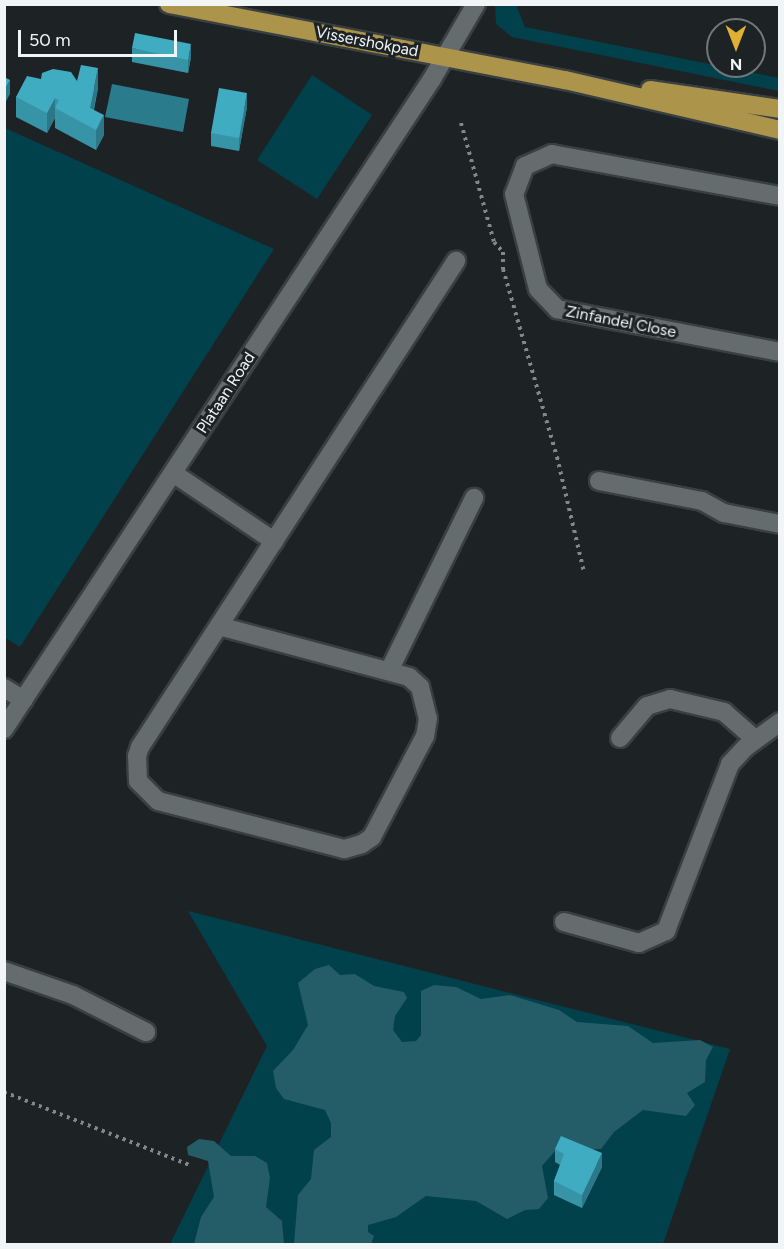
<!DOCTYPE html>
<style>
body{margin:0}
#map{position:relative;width:784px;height:1249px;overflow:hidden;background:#1d2325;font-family:Figtree,sans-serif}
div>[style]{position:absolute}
.green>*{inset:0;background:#00414c}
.forest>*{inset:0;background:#245c68}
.water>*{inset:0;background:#2a7c8d}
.path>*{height:4px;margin-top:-2px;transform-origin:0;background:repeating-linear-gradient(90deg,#828789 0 3px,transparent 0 7.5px)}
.roads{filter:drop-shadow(2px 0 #3a3f41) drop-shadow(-2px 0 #3a3f41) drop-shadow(0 2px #3a3f41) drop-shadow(0 -2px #3a3f41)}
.minor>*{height:18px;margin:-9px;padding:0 9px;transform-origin:9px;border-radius:9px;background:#656c6d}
.major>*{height:18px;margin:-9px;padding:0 9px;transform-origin:9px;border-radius:9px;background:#ac944b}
.wall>*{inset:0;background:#3794a7}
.shaded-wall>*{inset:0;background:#2d7888}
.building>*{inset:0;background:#40acc2}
span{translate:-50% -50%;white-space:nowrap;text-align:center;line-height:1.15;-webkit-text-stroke:6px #1d2325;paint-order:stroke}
.street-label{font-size:16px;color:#f1f5f6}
.frame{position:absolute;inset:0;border:6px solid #f1f5f6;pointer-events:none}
.north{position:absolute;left:706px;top:18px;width:60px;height:60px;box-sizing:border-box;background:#1d2325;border:2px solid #727779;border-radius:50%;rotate:180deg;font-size:16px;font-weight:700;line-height:24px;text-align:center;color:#f1f5f6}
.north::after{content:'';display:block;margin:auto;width:21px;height:27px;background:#dfb034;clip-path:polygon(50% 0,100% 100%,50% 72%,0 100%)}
.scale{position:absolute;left:18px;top:30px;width:159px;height:27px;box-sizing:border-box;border:3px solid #f1f5f6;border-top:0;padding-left:8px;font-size:18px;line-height:21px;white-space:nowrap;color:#f1f5f6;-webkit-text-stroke:4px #1d2325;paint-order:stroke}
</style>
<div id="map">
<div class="green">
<div style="clip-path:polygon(495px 5px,516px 5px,525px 27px,779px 78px,779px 91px,512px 37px,496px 24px)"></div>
<div style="clip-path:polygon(312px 75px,372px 115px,317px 199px,257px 160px)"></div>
<div style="clip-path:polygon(5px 128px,274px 249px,20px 647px,4px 637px)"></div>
<div style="clip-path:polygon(188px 911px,730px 1049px,663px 1244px,170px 1244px,267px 1046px)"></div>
</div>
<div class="forest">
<div style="clip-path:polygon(329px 965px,340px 975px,355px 974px,374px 986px,404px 992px,407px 998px,395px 1016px,393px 1030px,402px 1042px,416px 1041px,421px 1035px,421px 991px,434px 985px,456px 987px,481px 999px,510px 995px,559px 1010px,577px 1022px,628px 1026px,653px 1043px,700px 1040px,713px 1047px,706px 1060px,705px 1082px,687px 1093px,695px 1105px,686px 1116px,643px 1110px,614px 1132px,601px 1149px,556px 1150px,542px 1166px,548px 1198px,539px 1209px,525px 1210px,507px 1219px,476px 1201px,426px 1196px,396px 1217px,368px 1225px,368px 1232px,374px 1236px,371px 1244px,294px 1244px,298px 1195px,311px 1179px,314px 1150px,331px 1137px,331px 1123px,325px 1110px,284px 1099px,276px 1088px,273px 1071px,293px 1050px,308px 1025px,298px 983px,315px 969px)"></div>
<div style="clip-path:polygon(199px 1139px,214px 1141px,231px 1156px,255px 1156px,267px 1163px,270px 1178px,266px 1207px,282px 1221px,284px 1244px,194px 1244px,201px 1217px,214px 1197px,208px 1161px,188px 1155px,187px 1147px)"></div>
</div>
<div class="water">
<div style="clip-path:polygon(112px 84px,189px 99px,183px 132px,105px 117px)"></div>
</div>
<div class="path">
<div style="left:461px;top:123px;width:123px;rotate:74.5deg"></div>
<div style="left:494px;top:242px;width:13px;rotate:48deg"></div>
<div style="left:503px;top:252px;width:17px;rotate:90deg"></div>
<div style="left:503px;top:269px;width:196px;rotate:74deg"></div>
<div style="left:557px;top:457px;width:118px;rotate:76.8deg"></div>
<div style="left:4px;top:1092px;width:199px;rotate:21.5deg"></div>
</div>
<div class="roads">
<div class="minor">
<div style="left:780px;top:196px;width:232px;rotate:-169.6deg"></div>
<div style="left:552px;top:154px;width:30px;rotate:156deg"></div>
<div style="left:525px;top:166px;width:30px;rotate:111deg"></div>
<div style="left:514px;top:194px;width:98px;rotate:75.8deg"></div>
<div style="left:538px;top:289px;width:28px;rotate:46deg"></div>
<div style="left:557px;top:309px;width:227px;rotate:10.9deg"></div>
<div style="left:173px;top:473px;width:122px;rotate:34deg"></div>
<div style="left:599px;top:481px;width:105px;rotate:11deg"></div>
<div style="left:702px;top:501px;width:25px;rotate:29deg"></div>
<div style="left:724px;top:513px;width:57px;rotate:11.1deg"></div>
<div style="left:219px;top:626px;width:197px;rotate:15deg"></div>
<div style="left:409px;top:677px;width:15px;rotate:42deg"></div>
<div style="left:420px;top:687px;width:32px;rotate:76deg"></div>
<div style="left:428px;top:718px;width:18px;rotate:99deg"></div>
<div style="left:425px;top:736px;width:114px;rotate:117.7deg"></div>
<div style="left:372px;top:837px;width:12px;rotate:145deg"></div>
<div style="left:362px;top:844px;width:19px;rotate:164deg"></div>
<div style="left:344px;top:849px;width:192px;rotate:-165.5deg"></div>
<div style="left:158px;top:801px;width:28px;rotate:-135deg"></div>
<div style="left:138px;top:781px;width:25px;rotate:-92deg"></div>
<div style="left:137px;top:756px;width:9px;rotate:-72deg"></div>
<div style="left:140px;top:747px;width:580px;rotate:-56.97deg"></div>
<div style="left:389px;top:671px;width:193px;rotate:-63.8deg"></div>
<div style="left:4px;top:688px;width:23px;rotate:31deg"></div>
<div style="left:4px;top:729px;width:778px;rotate:-56.64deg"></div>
<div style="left:432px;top:79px;width:87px;rotate:-59.6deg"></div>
<div style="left:620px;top:738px;width:42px;rotate:-49.8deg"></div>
<div style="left:647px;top:706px;width:24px;rotate:-17deg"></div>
<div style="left:670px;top:699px;width:56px;rotate:13.5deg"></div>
<div style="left:724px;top:712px;width:41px;rotate:41.1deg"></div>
<div style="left:564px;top:922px;width:78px;rotate:15.6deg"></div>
<div style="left:639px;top:943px;width:30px;rotate:-24deg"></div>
<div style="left:666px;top:931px;width:179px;rotate:-69deg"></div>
<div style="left:730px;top:764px;width:23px;rotate:-47deg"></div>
<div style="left:746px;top:747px;width:42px;rotate:-36.3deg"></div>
<div style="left:4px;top:971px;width:73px;rotate:19.2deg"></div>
<div style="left:73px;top:995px;width:82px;rotate:26.9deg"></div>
</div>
<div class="major">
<div style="left:169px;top:4px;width:403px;rotate:10.9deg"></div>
<div style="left:565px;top:80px;width:221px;rotate:13.1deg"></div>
<div style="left:650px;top:90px;width:131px;rotate:8.3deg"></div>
</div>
</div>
<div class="wall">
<div style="clip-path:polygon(132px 48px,191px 57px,188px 73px,132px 62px)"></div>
<div style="clip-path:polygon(41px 79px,77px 81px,98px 88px,94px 110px,104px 135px,96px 150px,55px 128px,55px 118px,47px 133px,16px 117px,16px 97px)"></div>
<div style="clip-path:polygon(247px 107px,239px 151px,211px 146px,211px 133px)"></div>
<div style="clip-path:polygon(555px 1149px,602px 1167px,582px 1208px,554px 1195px,554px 1181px,560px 1165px,555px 1162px)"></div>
</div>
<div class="shaded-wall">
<div style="clip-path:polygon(191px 44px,191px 57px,188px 73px,188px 60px)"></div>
<div style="clip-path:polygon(98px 68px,98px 88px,90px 127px,90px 108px)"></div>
<div style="clip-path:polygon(10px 80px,10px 94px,4px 105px,4px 91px)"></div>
<div style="clip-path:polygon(247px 93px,247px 107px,239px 151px,239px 138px)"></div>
<div style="clip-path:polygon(55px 98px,55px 118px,47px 133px,47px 113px)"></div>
<div style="clip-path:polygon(104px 115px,104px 135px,96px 150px,96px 130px)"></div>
<div style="clip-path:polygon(602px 1153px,602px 1167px,582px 1208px,582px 1195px)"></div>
</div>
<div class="building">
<div style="clip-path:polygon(135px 33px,191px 44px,188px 60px,132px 48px)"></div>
<div style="clip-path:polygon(81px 65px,98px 68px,90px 108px,104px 115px,96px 130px,55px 108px,59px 100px,55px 98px,47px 113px,16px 97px,27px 76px,41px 79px,42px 73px,53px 69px,71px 72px,77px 81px)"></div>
<div style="clip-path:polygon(4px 77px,10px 80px,4px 91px)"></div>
<div style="clip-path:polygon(219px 88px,247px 93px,239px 138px,211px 133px)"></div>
<div style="clip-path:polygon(561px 1136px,602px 1153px,582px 1195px,554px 1181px,564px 1154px,555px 1149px)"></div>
</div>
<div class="street-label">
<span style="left:367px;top:42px;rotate:11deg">Vissershokpad</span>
<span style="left:621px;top:322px;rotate:11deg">Zinfandel Close</span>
<span style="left:226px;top:393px;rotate:-57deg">Plataan Road</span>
</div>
<div class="frame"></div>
<div class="north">N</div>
<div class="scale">50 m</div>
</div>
